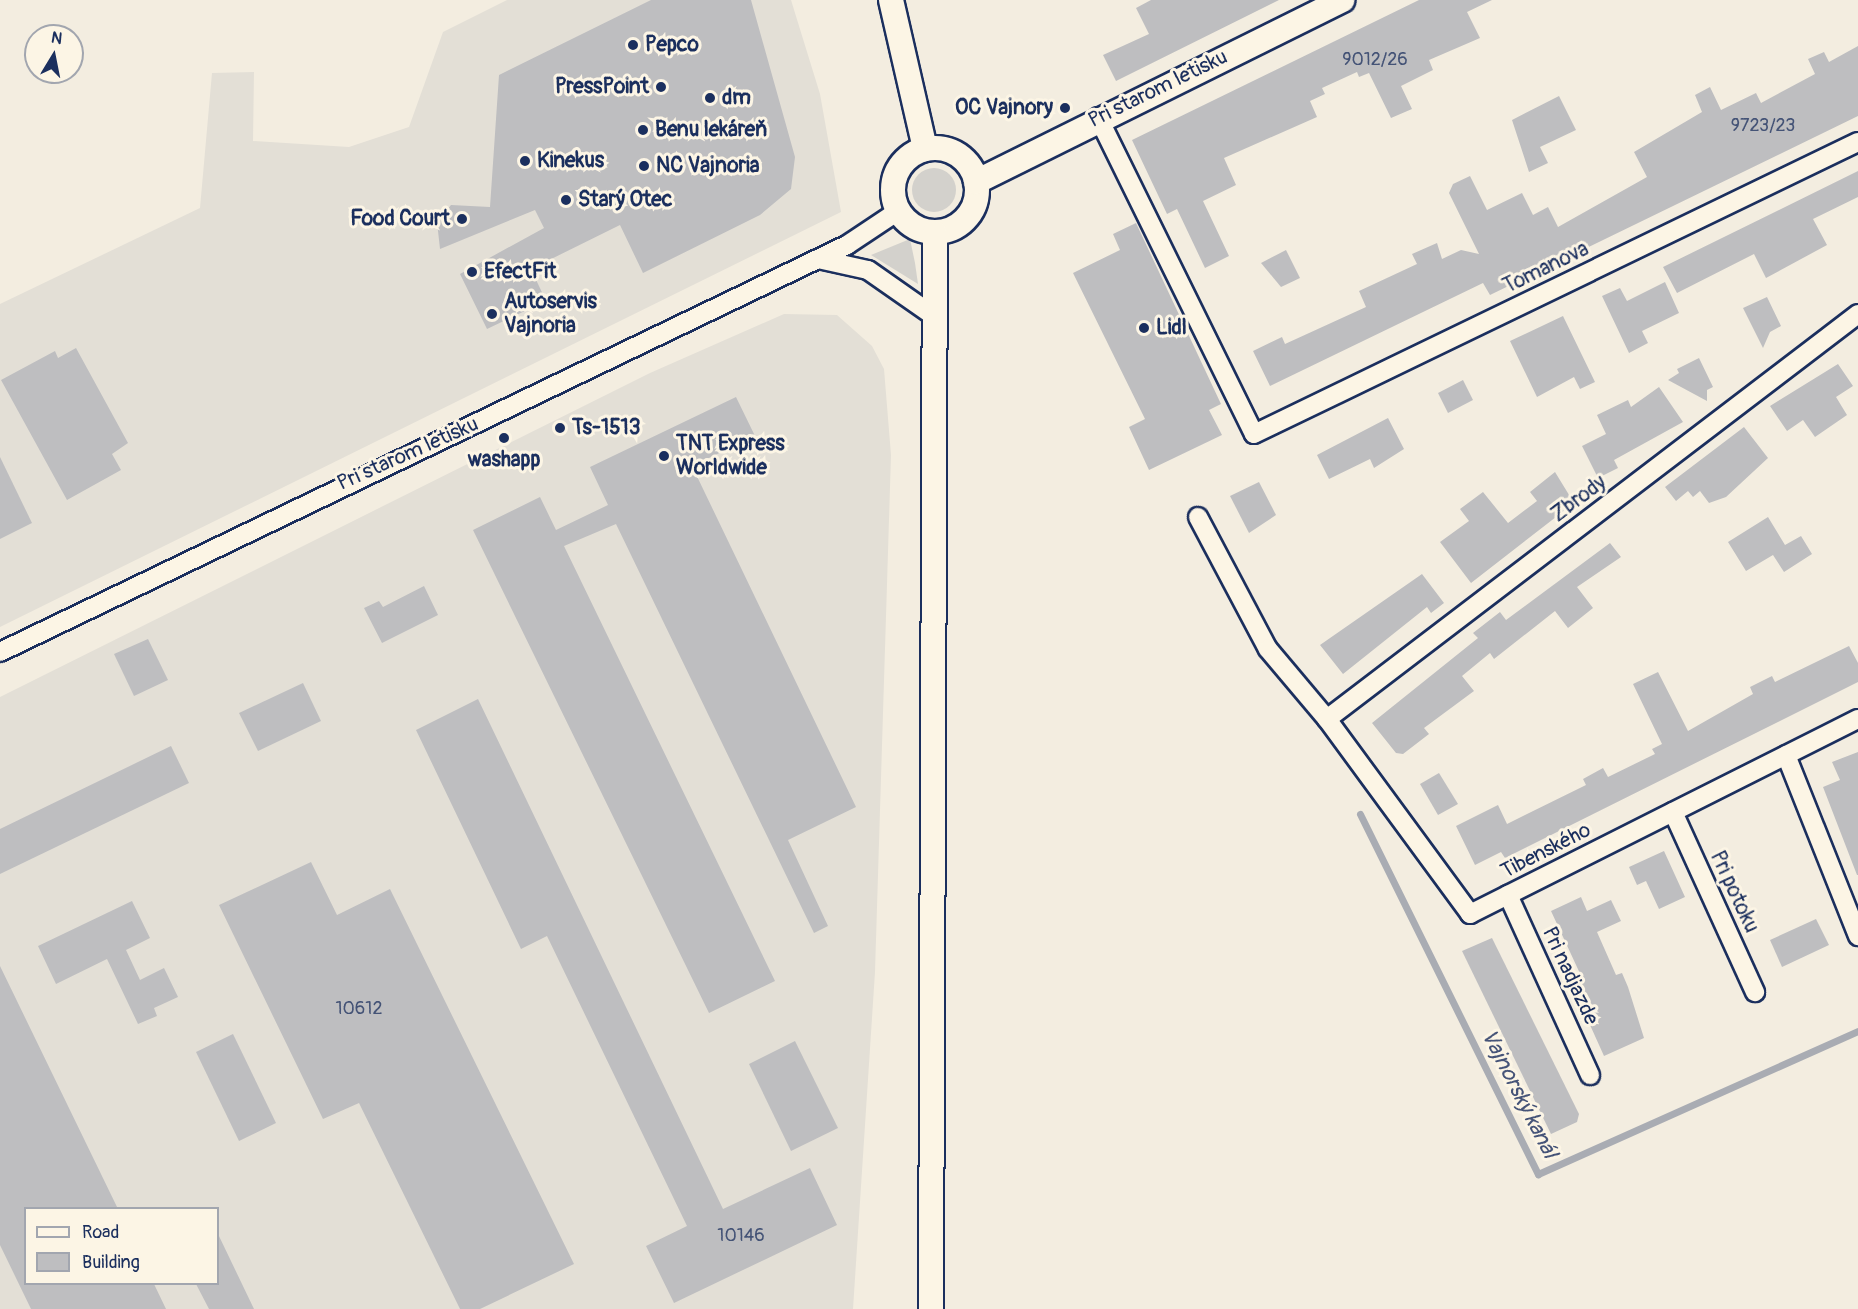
<!DOCTYPE html>
<meta charset="utf-8">
<style>
body{margin:0}
#map{position:relative;width:1858px;height:1309px;overflow:hidden;background:#f3ede0;font-family:Pangolin,sans-serif}
div>[style]{position:absolute}
.built>*{inset:0;background:#e3dfd6}
.green>*{inset:0;background:#d3d1cc}
.round{border-radius:50%}
.stream>*{height:7px;margin:-3.5px;padding:0 3.5px;transform-origin:3.5px;border-radius:3.5px;background:#a9acb3}
.building>*{inset:0;background:#bebec0}
.roads{filter:drop-shadow(2px 0 #1b2f5e) drop-shadow(-2px 0 #1b2f5e) drop-shadow(0 2px #1b2f5e) drop-shadow(0 -2px #1b2f5e)}
.street>*{height:18px;margin:-9px;padding:0 9px;transform-origin:9px;border-radius:9px;background:#fcf5e5}
.secondary>*{height:24px;margin:-12px;padding:0 12px;transform-origin:12px;border-radius:12px;background:#fcf5e5}
.secondary>.ring{margin:-12px;padding:0;box-sizing:content-box;background:none;border:24px solid #fcf5e5;border-radius:50%}
.dots>*{width:16px;height:16px;translate:-50% -50%;box-sizing:border-box;border:3px solid #fcf5e5;border-radius:50%}
span{translate:-50% -50%;white-space:nowrap;text-align:center;line-height:1.15;-webkit-text-stroke:6px #fcf5e5;paint-order:stroke}
.number-label{font-size:18px;color:#445376}
.number-label span{-webkit-text-stroke-width:0}
.poi-label{font-size:21px;color:#1b2f5e;font-weight:700}
.left{translate:0 -50%;text-align:left}
.right{translate:-100% -50%;text-align:right}
.street-label{font-size:21px;color:#1b2f5e}
.water-label{font-size:22px;color:#465478;font-style:italic}
.legend{position:absolute;left:24px;top:1207px;width:195px;height:78px;box-sizing:border-box;background:#fcf5e5;border:2px solid #a2a6af;margin:0;padding:8px 10px;list-style:none;font-size:18px;color:#1b2f5e}
.legend li{display:flex;align-items:center;gap:12px;height:30px}
.legend b{width:30px;border:2px solid #a2a6af}
.north{position:absolute;left:24px;top:24px;width:60px;height:60px;box-sizing:border-box;background:#fcf5e5;border:2px solid #a2a6af;border-radius:50%;rotate:10deg;font-size:16px;font-weight:700;line-height:24px;text-align:center;color:#1b2f5e}
.north::after{content:'';display:block;margin:auto;width:21px;height:27px;background:#1b2f5e;clip-path:polygon(50% 0,100% 100%,50% 72%,0 100%)}
</style>
<div id="map">
<div class="built">
<div style="clip-path:polygon(507px 0,791px 0,820px 94px,841px 212px,0 627px,0 304px,200px 208px,212px 73px,254px 72px,253px 141px,349px 147px,409px 127px,443px 32px)"></div>
<div style="clip-path:polygon(evenodd,784px 314px,837px 315px,872px 346px,884px 369px,891px 455px,875px 972px,853px 1309px,0 1309px,0 697px,650px 373px,784px 314px,26px 1208px,218px 1208px,218px 1284px,26px 1284px,26px 1208px)"></div>
</div>
<div class="green">
<div class="round" style="left:912px;top:168px;width:44px;height:44px"></div>
<div style="clip-path:polygon(910px 239px,915px 263px,918px 284px,871px 255px)"></div>
</div>
<div class="stream">
<div style="left:1360px;top:814px;width:402px;rotate:63.7deg"></div>
<div style="left:1538px;top:1174px;width:350px;rotate:-24.1deg"></div>
</div>
<div class="building">
<div style="clip-path:polygon(651px 0,751px 0,795px 157px,791px 189px,760px 215px,643px 273px,620px 225px,531px 269px,546px 301px,487px 329px,460px 274px,544px 228px,535px 210px,440px 249px,437px 222px,451px 205px,490px 207px,499px 75px)"></div>
<div style="clip-path:polygon(1151px 0,1279px 0,1116px 81px,1103px 55px,1149px 34px,1136px 8px)"></div>
<div style="clip-path:polygon(1419px 0,1492px 0,1467px 12px,1480px 38px,1429px 60px,1433px 70px,1401px 86px,1412px 109px,1391px 118px,1369px 73px,1359px 77px,1357px 72px,1322px 88px,1325px 94px,1310px 101px,1317px 117px,1224px 158px,1236px 185px,1203px 201px,1229px 256px,1205px 268px,1177px 209px,1167px 214px,1132px 140px)"></div>
<div style="clip-path:polygon(1858px 46px,1858px 116px,1490px 295px,1483px 283px,1270px 386px,1253px 351px,1282px 337px,1285px 344px,1366px 307px,1359px 291px,1417px 264px,1412px 254px,1437px 243px,1442px 259px,1461px 250px,1479px 254px,1449px 193px,1453px 184px,1470px 176px,1487px 210px,1522px 193px,1533px 215px,1548px 207px,1558px 227px,1647px 177px,1634px 152px,1702px 112px,1695px 95px,1710px 87px,1721px 110px,1756px 93px,1761px 103px,1815px 74px,1808px 59px,1824px 52px,1829px 62px)"></div>
<div style="clip-path:polygon(1559px 96px,1576px 130px,1540px 147px,1548px 163px,1529px 172px,1512px 120px)"></div>
<div style="clip-path:polygon(1858px 171px,1858px 197px,1813px 219px,1827px 245px,1766px 278px,1754px 254px,1677px 293px,1663px 267px)"></div>
<div style="clip-path:polygon(1136px 223px,1221px 404px,1209px 410px,1222px 435px,1149px 470px,1129px 427px,1145px 419px,1073px 273px,1120px 250px,1113px 234px)"></div>
<div style="clip-path:polygon(1286px 250px,1300px 278px,1281px 287px,1261px 263px)"></div>
<div style="clip-path:polygon(1665px 282px,1679px 313px,1642px 331px,1648px 343px,1629px 353px,1602px 296px,1620px 288px,1627px 301px)"></div>
<div style="clip-path:polygon(1767px 297px,1781px 326px,1770px 332px,1763px 348px,1743px 308px)"></div>
<div style="clip-path:polygon(1563px 316px,1595px 382px,1580px 389px,1574px 377px,1537px 397px,1510px 341px)"></div>
<div style="clip-path:polygon(76px 348px,128px 443px,112px 454px,121px 470px,67px 500px,1px 380px,55px 351px,58px 358px)"></div>
<div style="clip-path:polygon(1699px 358px,1713px 387px,1707px 390px,1707px 401px,1668px 380px,1679px 373px,1677px 369px)"></div>
<div style="clip-path:polygon(1838px 364px,1853px 386px,1836px 397px,1847px 415px,1815px 437px,1803px 420px,1787px 431px,1770px 406px)"></div>
<div style="clip-path:polygon(1463px 380px,1473px 400px,1448px 413px,1438px 393px)"></div>
<div style="clip-path:polygon(1659px 387px,1683px 422px,1614px 460px,1618px 468px,1598px 478px,1582px 446px,1606px 434px,1597px 415px,1628px 400px,1631px 407px)"></div>
<div style="clip-path:polygon(736px 397px,755px 436px,692px 466px,856px 807px,788px 840px,828px 926px,814px 933px,616px 524px,564px 546px,775px 981px,709px 1013px,473px 530px,540px 497px,556px 530px,608px 505px,590px 467px)"></div>
<div style="clip-path:polygon(1388px 418px,1404px 449px,1374px 468px,1370px 459px,1329px 479px,1317px 455px)"></div>
<div style="clip-path:polygon(1744px 427px,1768px 458px,1726px 497px,1709px 503px,1700px 491px,1693px 497px,1688px 491px,1676px 501px,1665px 487px)"></div>
<div style="clip-path:polygon(0 457px,32px 523px,0 539px)"></div>
<div style="clip-path:polygon(1555px 472px,1574px 503px,1471px 583px,1440px 542px,1469px 521px,1460px 509px,1483px 492px,1508px 523px,1537px 501px,1530px 492px)"></div>
<div style="clip-path:polygon(1259px 482px,1276px 515px,1249px 533px,1230px 496px)"></div>
<div style="clip-path:polygon(1768px 517px,1785px 545px,1801px 536px,1812px 554px,1784px 572px,1773px 555px,1746px 571px,1728px 542px)"></div>
<div style="clip-path:polygon(1610px 543px,1621px 557px,1577px 587px,1593px 608px,1568px 628px,1555px 611px,1494px 659px,1490px 653px,1462px 676px,1474px 691px,1424px 728px,1429px 734px,1403px 754px,1396px 753px,1372px 723px,1478px 638px,1473px 633px,1500px 612px,1506px 620px)"></div>
<div style="clip-path:polygon(1422px 574px,1444px 603px,1431px 613px,1427px 607px,1343px 674px,1320px 645px)"></div>
<div style="clip-path:polygon(424px 586px,438px 615px,382px 643px,364px 608px,379px 601px,383px 607px)"></div>
<div style="clip-path:polygon(148px 639px,168px 680px,134px 696px,114px 654px)"></div>
<div style="clip-path:polygon(1849px 646px,1858px 663px,1858px 682px,1505px 858px,1501px 852px,1475px 865px,1456px 826px,1498px 805px,1507px 824px,1586px 785px,1583px 779px,1603px 768px,1608px 777px,1655px 754px,1652px 749px,1662px 744px,1633px 684px,1658px 672px,1688px 731px,1753px 694px,1750px 687px,1772px 676px,1775px 682px)"></div>
<div style="clip-path:polygon(303px 683px,321px 721px,258px 751px,239px 713px)"></div>
<div style="clip-path:polygon(478px 699px,723px 1209px,810px 1168px,837px 1225px,674px 1303px,646px 1246px,687px 1226px,547px 936px,521px 949px,416px 730px)"></div>
<div style="clip-path:polygon(171px 746px,189px 783px,0 874px,0 829px)"></div>
<div style="clip-path:polygon(1858px 752px,1858px 875px,1857px 875px,1823px 787px,1840px 780px,1832px 762px)"></div>
<div style="clip-path:polygon(1439px 773px,1458px 804px,1438px 815px,1420px 784px)"></div>
<div style="clip-path:polygon(1664px 851px,1685px 897px,1659px 909px,1646px 881px,1637px 885px,1629px 867px)"></div>
<div style="clip-path:polygon(311px 862px,337px 915px,390px 889px,574px 1264px,480px 1309px,460px 1309px,359px 1103px,323px 1119px,219px 905px)"></div>
<div style="clip-path:polygon(1581px 897px,1587px 911px,1611px 900px,1621px 921px,1597px 932px,1616px 975px,1622px 973px,1628px 987px,1644px 1038px,1604px 1056px,1572px 985px,1583px 980px,1551px 911px)"></div>
<div style="clip-path:polygon(132px 901px,150px 938px,126px 950px,140px 980px,164px 968px,178px 997px,154px 1008px,157px 1016px,138px 1024px,107px 959px,56px 984px,38px 946px)"></div>
<div style="clip-path:polygon(1816px 919px,1829px 945px,1782px 967px,1770px 940px)"></div>
<div style="clip-path:polygon(1492px 938px,1579px 1114px,1577px 1122px,1551px 1134px,1462px 951px)"></div>
<div style="clip-path:polygon(0 966px,118px 1209px,26px 1209px,26px 1284px,154px 1284px,166px 1309px,31px 1309px,0 1245px)"></div>
<div style="clip-path:polygon(233px 1034px,276px 1123px,239px 1141px,196px 1052px)"></div>
<div style="clip-path:polygon(795px 1041px,838px 1128px,791px 1151px,749px 1064px)"></div>
<div style="clip-path:polygon(218px 1234px,254px 1309px,209px 1309px,196px 1284px,218px 1284px)"></div>
</div>
<div class="roads">
<div class="street">
<div style="left:1098px;top:117px;width:353px;rotate:63.8deg"></div>
<div style="left:1254px;top:434px;width:671px;rotate:-25.8deg"></div>
<div style="left:818px;top:259px;width:51px;rotate:12.4deg"></div>
<div style="left:868px;top:270px;width:80px;rotate:34.9deg"></div>
<div style="left:1198px;top:517px;width:149px;rotate:62.1deg"></div>
<div style="left:1268px;top:649px;width:92px;rotate:49.9deg"></div>
<div style="left:1327px;top:719px;width:242px;rotate:53.7deg"></div>
<div style="left:1470px;top:914px;width:434px;rotate:-26.7deg"></div>
<div style="left:0;top:652px;width:940px;rotate:-25.67deg"></div>
<div style="left:847px;top:245px;width:61px;rotate:-33.7deg"></div>
<div style="left:1327px;top:719px;width:668px;rotate:-37.33deg"></div>
<div style="left:1786px;top:755px;width:195px;rotate:68.3deg"></div>
<div style="left:1673px;top:812px;width:198px;rotate:65.5deg"></div>
<div style="left:1508px;top:895px;width:198px;rotate:65.5deg"></div>
</div>
<div class="secondary">
<div style="left:891px;top:0;width:153px;rotate:77.1deg"></div>
<div class="ring" style="left:893px;top:148px;width:60px;height:60px"></div>
<div style="left:976px;top:182px;width:409px;rotate:-26.4deg"></div>
<div style="left:931px;top:1309px;width:1076px;rotate:-89.79deg"></div>
</div>
</div>
<div class="dots">
<div style="left:633px;top:45px;background:#1b2f5e"></div>
<div style="left:661px;top:87px;background:#1b2f5e"></div>
<div style="left:710px;top:98px;background:#1b2f5e"></div>
<div style="left:1065px;top:108px;background:#1b2f5e"></div>
<div style="left:643px;top:130px;background:#1b2f5e"></div>
<div style="left:525px;top:161px;background:#1b2f5e"></div>
<div style="left:644px;top:166px;background:#1b2f5e"></div>
<div style="left:566px;top:200px;background:#1b2f5e"></div>
<div style="left:462px;top:219px;background:#1b2f5e"></div>
<div style="left:472px;top:272px;background:#1b2f5e"></div>
<div style="left:492px;top:314px;background:#1b2f5e"></div>
<div style="left:1144px;top:328px;background:#1b2f5e"></div>
<div style="left:560px;top:428px;background:#1b2f5e"></div>
<div style="left:504px;top:438px;background:#1b2f5e"></div>
<div style="left:664px;top:456px;background:#1b2f5e"></div>
</div>
<div class="number-label">
<span style="left:1375px;top:60px">9012/26</span>
<span style="left:1763px;top:126px">9723/23</span>
<span style="left:359px;top:1009px">10612</span>
<span style="left:741px;top:1236px">10146</span>
</div>
<div class="poi-label">
<span class="left" style="left:645px;top:45px">Pepco</span>
<span class="right" style="left:649px;top:87px">PressPoint</span>
<span class="left" style="left:722px;top:98px">dm</span>
<span class="right" style="left:1053px;top:108px">OC Vajnory</span>
<span class="left" style="left:655px;top:130px">Benu lekáreň</span>
<span class="left" style="left:537px;top:161px">Kinekus</span>
<span class="left" style="left:656px;top:166px">NC Vajnoria</span>
<span class="left" style="left:578px;top:200px">Starý Otec</span>
<span class="right" style="left:450px;top:219px">Food Court</span>
<span class="left" style="left:484px;top:272px">EfectFit</span>
<span class="left" style="left:504px;top:314px">Autoservis<br>Vajnoria</span>
<span class="left" style="left:1156px;top:328px">Lidl</span>
<span class="left" style="left:572px;top:428px">Ts-1513</span>
<span class="left" style="left:676px;top:456px">TNT Express<br>Worldwide</span>
<span style="left:504px;top:460px">washapp</span>
</div>
<div class="street-label">
<span style="left:1158px;top:89px;rotate:-26deg">Pri starom letisku</span>
<span style="left:1546px;top:268px;rotate:-26deg">Tomanova</span>
<span style="left:408px;top:454px;rotate:-24deg">Pri starom letisku</span>
<span style="left:1579px;top:499px;rotate:-37deg">Zbrody</span>
<span style="left:1546px;top:851px;rotate:-27deg">Tibenského</span>
<span style="left:1734px;top:892px;rotate:65deg">Pri potoku</span>
<span style="left:1570px;top:976px;rotate:65deg">Pri nadjazde</span>
</div>
<div class="water-label">
<span style="left:1519px;top:1094px;rotate:63deg">Vajnorský kanál</span>
</div>
<ul class="legend">
<li><b style="height:8px;background:#fcf5e5"></b>Road</li>
<li><b style="height:16px;background:#bebec0"></b>Building</li>
</ul>
<div class="north">N</div>
</div>
